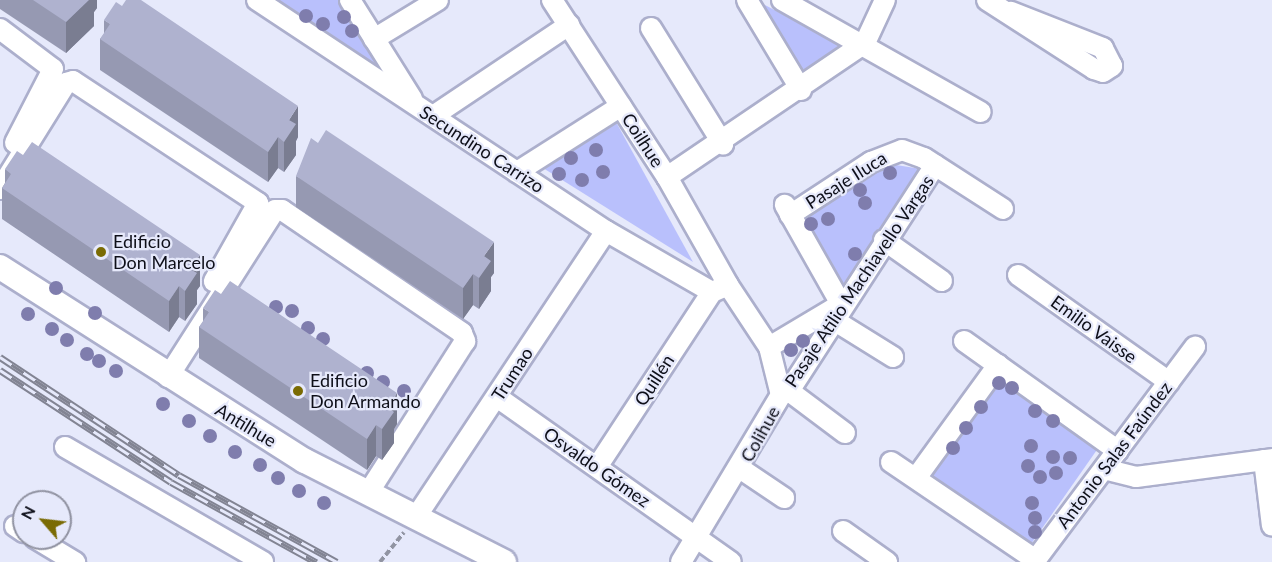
<!DOCTYPE html>
<meta charset="utf-8">
<style>
body{margin:0}
#map{position:relative;width:1272px;height:562px;overflow:hidden;background:#e6e9fb;font-family:Lato,sans-serif}
div>[style]{position:absolute}
.green>*{inset:0;background:#b9c0fc}
.path>*{height:4px;margin-top:-2px;transform-origin:0;background:repeating-linear-gradient(90deg,#9194a2 0 6px,transparent 0 9px)}
.roads{filter:drop-shadow(2px 0 #acafcc) drop-shadow(-2px 0 #acafcc) drop-shadow(0 2px #acafcc) drop-shadow(0 -2px #acafcc)}
.minor>*{height:20px;margin:-10px;padding:0 10px;transform-origin:10px;border-radius:10px;background:#fff}
.major>*{height:24px;margin:-12px;padding:0 12px;transform-origin:12px;border-radius:12px;background:#fff}
.rail>*{height:7px;margin-top:-3.5px;transform-origin:0;background:repeating-linear-gradient(90deg,#e6e9fb 0 14px,#828493 0 28px);box-sizing:border-box;border-block:2px solid #828493}
.trees>*{width:14px;height:14px;margin:-7px;border-radius:50%;background:#7f7dad}
.wall>*{inset:0;background:#9699b2}
.shaded-wall>*{inset:0;background:#7a7d91}
.building>*{inset:0;background:#afb2cf}
.dots>*{width:16px;height:16px;translate:-50% -50%;box-sizing:border-box;border:3px solid #e6e9fb;border-radius:50%}
span{translate:-50% -50%;white-space:nowrap;text-align:center;line-height:1.15;-webkit-text-stroke:4.5px #e6e9fb;paint-order:stroke}
.street-label{font-size:18px;color:#0e0f19}
.poi-label{font-size:18px;color:#0e0f19}
.left{translate:0 -50%;text-align:left}
.north{position:absolute;left:12px;top:490px;width:60px;height:60px;box-sizing:border-box;background:#e6e9fb;border:2px solid #9092a1;border-radius:50%;rotate:298deg;font-size:16px;font-weight:700;line-height:24px;text-align:center;color:#0e0f19}
.north::after{content:'';display:block;margin:auto;width:21px;height:27px;background:#7a6b04;clip-path:polygon(50% 0,100% 100%,50% 72%,0 100%)}
</style>
<div id="map">
<div class="green">
<div style="clip-path:polygon(262px 0,342px 0,394px 83px)"></div>
<div style="clip-path:polygon(755px 0,844px 46px,800px 72px)"></div>
<div style="clip-path:polygon(616px 122px,693px 262px,543px 168px)"></div>
<div style="clip-path:polygon(890px 164px,921px 169px,843px 288px,802px 218px)"></div>
<div style="clip-path:polygon(999px 372px,1101px 444px,1029px 547px,926px 475px)"></div>
</div>
<div class="path">
<div style="left:380px;top:562px;width:38px;rotate:-51deg"></div>
</div>
<div class="roads">
<div class="minor">
<div style="left:257px;top:0;width:419px;rotate:33.5deg"></div>
<div style="left:606px;top:231px;width:122px;rotate:29.9deg"></div>
<div style="left:350px;top:0;width:117px;rotate:57.9deg"></div>
<div style="left:552px;top:0;width:211px;rotate:57deg"></div>
<div style="left:667px;top:177px;width:124px;rotate:60.5deg"></div>
<div style="left:747px;top:0;width:105px;rotate:59deg"></div>
<div style="left:782px;top:0;width:228px;rotate:29.4deg"></div>
<div style="left:987px;top:0;width:127px;rotate:32.8deg"></div>
<div style="left:1094px;top:69px;width:9px;rotate:18deg"></div>
<div style="left:1103px;top:72px;width:11px;rotate:-34deg"></div>
<div style="left:1112px;top:66px;width:20px;rotate:-117deg"></div>
<div style="left:1103px;top:48px;width:99px;rotate:-158.6deg"></div>
<div style="left:651px;top:28px;width:137px;rotate:58.2deg"></div>
<div style="left:0;top:29px;width:66px;rotate:37deg"></div>
<div style="left:53px;top:69px;width:83px;rotate:117.2deg"></div>
<div style="left:374px;top:39px;width:75px;rotate:-31.4deg"></div>
<div style="left:433px;top:116px;width:164px;rotate:-33.8deg"></div>
<div style="left:517px;top:172px;width:123px;rotate:-32.4deg"></div>
<div style="left:667px;top:177px;width:239px;rotate:-34.1deg"></div>
<div style="left:865px;top:43px;width:47px;rotate:-65.1deg"></div>
<div style="left:0;top:189px;width:125px;rotate:-58.1deg"></div>
<div style="left:66px;top:83px;width:7px;rotate:-16deg"></div>
<div style="left:73px;top:81px;width:222px;rotate:33.4deg"></div>
<div style="left:258px;top:203px;width:90px;rotate:119.4deg"></div>
<div style="left:790px;top:215px;width:97px;rotate:-33.2deg"></div>
<div style="left:871px;top:162px;width:33px;rotate:-21deg"></div>
<div style="left:902px;top:150px;width:23px;rotate:20deg"></div>
<div style="left:924px;top:158px;width:94px;rotate:32.8deg"></div>
<div style="left:884px;top:240px;width:71px;rotate:35.3deg"></div>
<div style="left:1018px;top:275px;width:185px;rotate:35.3deg"></div>
<div style="left:832px;top:319px;width:72px;rotate:31.9deg"></div>
<div style="left:964px;top:341px;width:189px;rotate:35.5deg"></div>
<div style="left:769px;top:347px;width:84px;rotate:-30.8deg"></div>
<div style="left:841px;top:304px;width:114px;rotate:-119.5deg"></div>
<div style="left:168px;top:377px;width:198px;rotate:-57.4deg"></div>
<div style="left:275px;top:210px;width:7px"></div>
<div style="left:282px;top:210px;width:218px;rotate:34.3deg"></div>
<div style="left:462px;top:333px;width:9px;rotate:69deg"></div>
<div style="left:465px;top:341px;width:180px;rotate:122.5deg"></div>
<div style="left:789px;top:391px;width:70px;rotate:36.9deg"></div>
<div style="left:781px;top:395px;width:9px;rotate:-27deg"></div>
<div style="left:789px;top:391px;width:269px;rotate:-57.1deg"></div>
<div style="left:497px;top:397px;width:286px;rotate:35.2deg"></div>
<div style="left:65px;top:447px;width:229px;rotate:30.1deg"></div>
<div style="left:1264px;top:460px;width:66px;rotate:83.1deg"></div>
<div style="left:891px;top:462px;width:175px;rotate:34.1deg"></div>
<div style="left:597px;top:467px;width:209px;rotate:-56.7deg"></div>
<div style="left:741px;top:469px;width:52px;rotate:34deg"></div>
<div style="left:1104px;top:469px;width:33px;rotate:14deg"></div>
<div style="left:1136px;top:477px;width:137px;rotate:-7.5deg"></div>
<div style="left:916px;top:478px;width:140px;rotate:-54deg"></div>
<div style="left:416px;top:517px;width:343px;rotate:-56.4deg"></div>
<div style="left:15px;top:526px;width:11px;rotate:34deg"></div>
<div style="left:843px;top:531px;width:54px;rotate:35.2deg"></div>
<div style="left:35px;top:538px;width:47px;rotate:31deg"></div>
<div style="left:681px;top:562px;width:195px;rotate:-59.1deg"></div>
<div style="left:781px;top:395px;width:49px;rotate:-104deg"></div>
<div style="left:769px;top:347px;width:74px;rotate:-123.5deg"></div>
<div style="left:728px;top:285px;width:17px;rotate:156deg"></div>
<div style="left:1034px;top:562px;width:269px;rotate:-53.2deg"></div>
</div>
<div class="major">
<div style="left:0;top:267px;width:361px;rotate:32.5deg"></div>
<div style="left:305px;top:461px;width:223px;rotate:26.9deg"></div>
</div>
</div>
<div class="rail">
<div style="left:0;top:357px;width:214px;rotate:33.4deg"></div>
<div style="left:179px;top:475px;width:180px;rotate:28.8deg"></div>
<div style="left:0;top:370px;width:204px;rotate:33.2deg"></div>
<div style="left:171px;top:482px;width:166px;rotate:28.9deg"></div>
</div>
<div class="trees">
<div style="left:306px;top:16px"></div>
<div style="left:344px;top:17px"></div>
<div style="left:323px;top:24px"></div>
<div style="left:352px;top:31px"></div>
<div style="left:596px;top:150px"></div>
<div style="left:571px;top:158px"></div>
<div style="left:603px;top:172px"></div>
<div style="left:890px;top:173px"></div>
<div style="left:559px;top:174px"></div>
<div style="left:582px;top:180px"></div>
<div style="left:860px;top:190px"></div>
<div style="left:865px;top:203px"></div>
<div style="left:828px;top:219px"></div>
<div style="left:811px;top:224px"></div>
<div style="left:855px;top:254px"></div>
<div style="left:56px;top:288px"></div>
<div style="left:276px;top:307px"></div>
<div style="left:292px;top:311px"></div>
<div style="left:95px;top:313px"></div>
<div style="left:28px;top:314px"></div>
<div style="left:308px;top:328px"></div>
<div style="left:52px;top:329px"></div>
<div style="left:323px;top:339px"></div>
<div style="left:67px;top:340px"></div>
<div style="left:803px;top:341px"></div>
<div style="left:791px;top:350px"></div>
<div style="left:87px;top:354px"></div>
<div style="left:99px;top:361px"></div>
<div style="left:116px;top:371px"></div>
<div style="left:367px;top:373px"></div>
<div style="left:383px;top:382px"></div>
<div style="left:999px;top:383px"></div>
<div style="left:1012px;top:388px"></div>
<div style="left:404px;top:391px"></div>
<div style="left:163px;top:404px"></div>
<div style="left:981px;top:407px"></div>
<div style="left:1035px;top:411px"></div>
<div style="left:189px;top:421px"></div>
<div style="left:1053px;top:421px"></div>
<div style="left:966px;top:428px"></div>
<div style="left:210px;top:436px"></div>
<div style="left:1031px;top:446px"></div>
<div style="left:953px;top:448px"></div>
<div style="left:235px;top:452px"></div>
<div style="left:1053px;top:457px"></div>
<div style="left:1070px;top:458px"></div>
<div style="left:260px;top:465px"></div>
<div style="left:1028px;top:466px"></div>
<div style="left:1056px;top:473px"></div>
<div style="left:1040px;top:477px"></div>
<div style="left:278px;top:478px"></div>
<div style="left:299px;top:491px"></div>
<div style="left:324px;top:503px"></div>
<div style="left:1032px;top:503px"></div>
<div style="left:1035px;top:518px"></div>
<div style="left:1035px;top:532px"></div>
</div>
<div class="wall">
<div style="clip-path:polygon(0 0,97px 0,97px 8px,94px 12px,94px 26px,66px 53px,0 9px)"></div>
<div style="clip-path:polygon(104px 20px,298px 137px,296px 141px,296px 155px,284px 172px,278px 168px,268px 182px,100px 70px,100px 39px,104px 34px)"></div>
<div style="clip-path:polygon(5px 169px,200px 286px,197px 290px,197px 304px,185px 321px,179px 317px,169px 332px,2px 219px,2px 188px,5px 183px)"></div>
<div style="clip-path:polygon(296px 176px,494px 273px,491px 277px,491px 291px,479px 309px,473px 305px,463px 319px,296px 207px)"></div>
<div style="clip-path:polygon(203px 308px,397px 424px,394px 429px,394px 443px,382px 460px,376px 456px,367px 470px,199px 358px,199px 327px,203px 322px)"></div>
</div>
<div class="shaded-wall">
<div style="clip-path:polygon(88px 0,97px 0,97px 8px,94px 12px,94px 26px,66px 53px,66px 22px)"></div>
<div style="clip-path:polygon(298px 106px,298px 137px,296px 141px,296px 155px,284px 172px,284px 142px,289px 120px)"></div>
<div style="clip-path:polygon(278px 137px,278px 168px,268px 182px,268px 152px)"></div>
<div style="clip-path:polygon(494px 242px,494px 273px,491px 277px,491px 291px,479px 309px,479px 278px,484px 256px)"></div>
<div style="clip-path:polygon(200px 255px,200px 286px,197px 290px,197px 304px,185px 321px,185px 291px,190px 269px)"></div>
<div style="clip-path:polygon(473px 274px,473px 305px,463px 319px,463px 288px)"></div>
<div style="clip-path:polygon(179px 286px,179px 317px,169px 332px,169px 301px)"></div>
<div style="clip-path:polygon(397px 393px,397px 424px,394px 429px,394px 443px,382px 460px,382px 429px,388px 407px)"></div>
<div style="clip-path:polygon(376px 425px,376px 456px,367px 470px,367px 439px)"></div>
</div>
<div class="building">
<div style="clip-path:polygon(33px 0,89px 0,66px 22px)"></div>
<div style="clip-path:polygon(126px 0,141px 0,298px 106px,289px 120px,296px 124px,284px 142px,278px 137px,268px 152px,100px 39px,110px 24px,104px 20px,116px 2px,122px 6px)"></div>
<div style="clip-path:polygon(326px 130px,494px 242px,484px 256px,491px 261px,479px 278px,473px 274px,463px 288px,296px 176px,311px 138px,318px 143px)"></div>
<div style="clip-path:polygon(32px 142px,200px 255px,190px 269px,197px 273px,185px 291px,179px 286px,169px 301px,2px 188px,11px 174px,5px 169px,17px 151px,23px 155px)"></div>
<div style="clip-path:polygon(230px 281px,397px 393px,388px 407px,394px 412px,382px 429px,376px 425px,367px 439px,199px 327px,209px 312px,203px 308px,215px 290px,221px 294px)"></div>
</div>
<div class="dots">
<div style="left:101px;top:252px;background:#7a6b04"></div>
<div style="left:298px;top:391px;background:#7a6b04"></div>
</div>
<div class="street-label">
<span style="left:643px;top:140px;rotate:57deg">Coilhue</span>
<span style="left:482px;top:149px;rotate:33deg">Secundino Carrizo</span>
<span style="left:846px;top:180px;rotate:-32deg">Pasaje Iluca</span>
<span style="left:859px;top:281px;rotate:-56deg">Pasaje Atilio Machiavello Vargas</span>
<span style="left:1094px;top:329px;rotate:36deg">Emilio Vaisse</span>
<span style="left:512px;top:374px;rotate:-57deg">Trumao</span>
<span style="left:654px;top:380px;rotate:-57deg">Quillén</span>
<span style="left:246px;top:425px;rotate:31deg">Antilhue</span>
<span style="left:760px;top:434px;rotate:-61deg">Colihue</span>
<span style="left:1114px;top:455px;rotate:-53deg">Antonio Salas Faúndez</span>
<span style="left:597px;top:467px;rotate:35deg">Osvaldo Gómez</span>
</div>
<div class="poi-label">
<span class="left" style="left:113px;top:252px">Edificio<br>Don Marcelo</span>
<span class="left" style="left:310px;top:391px">Edificio<br>Don Armando</span>
</div>
<div class="north">N</div>
</div>
